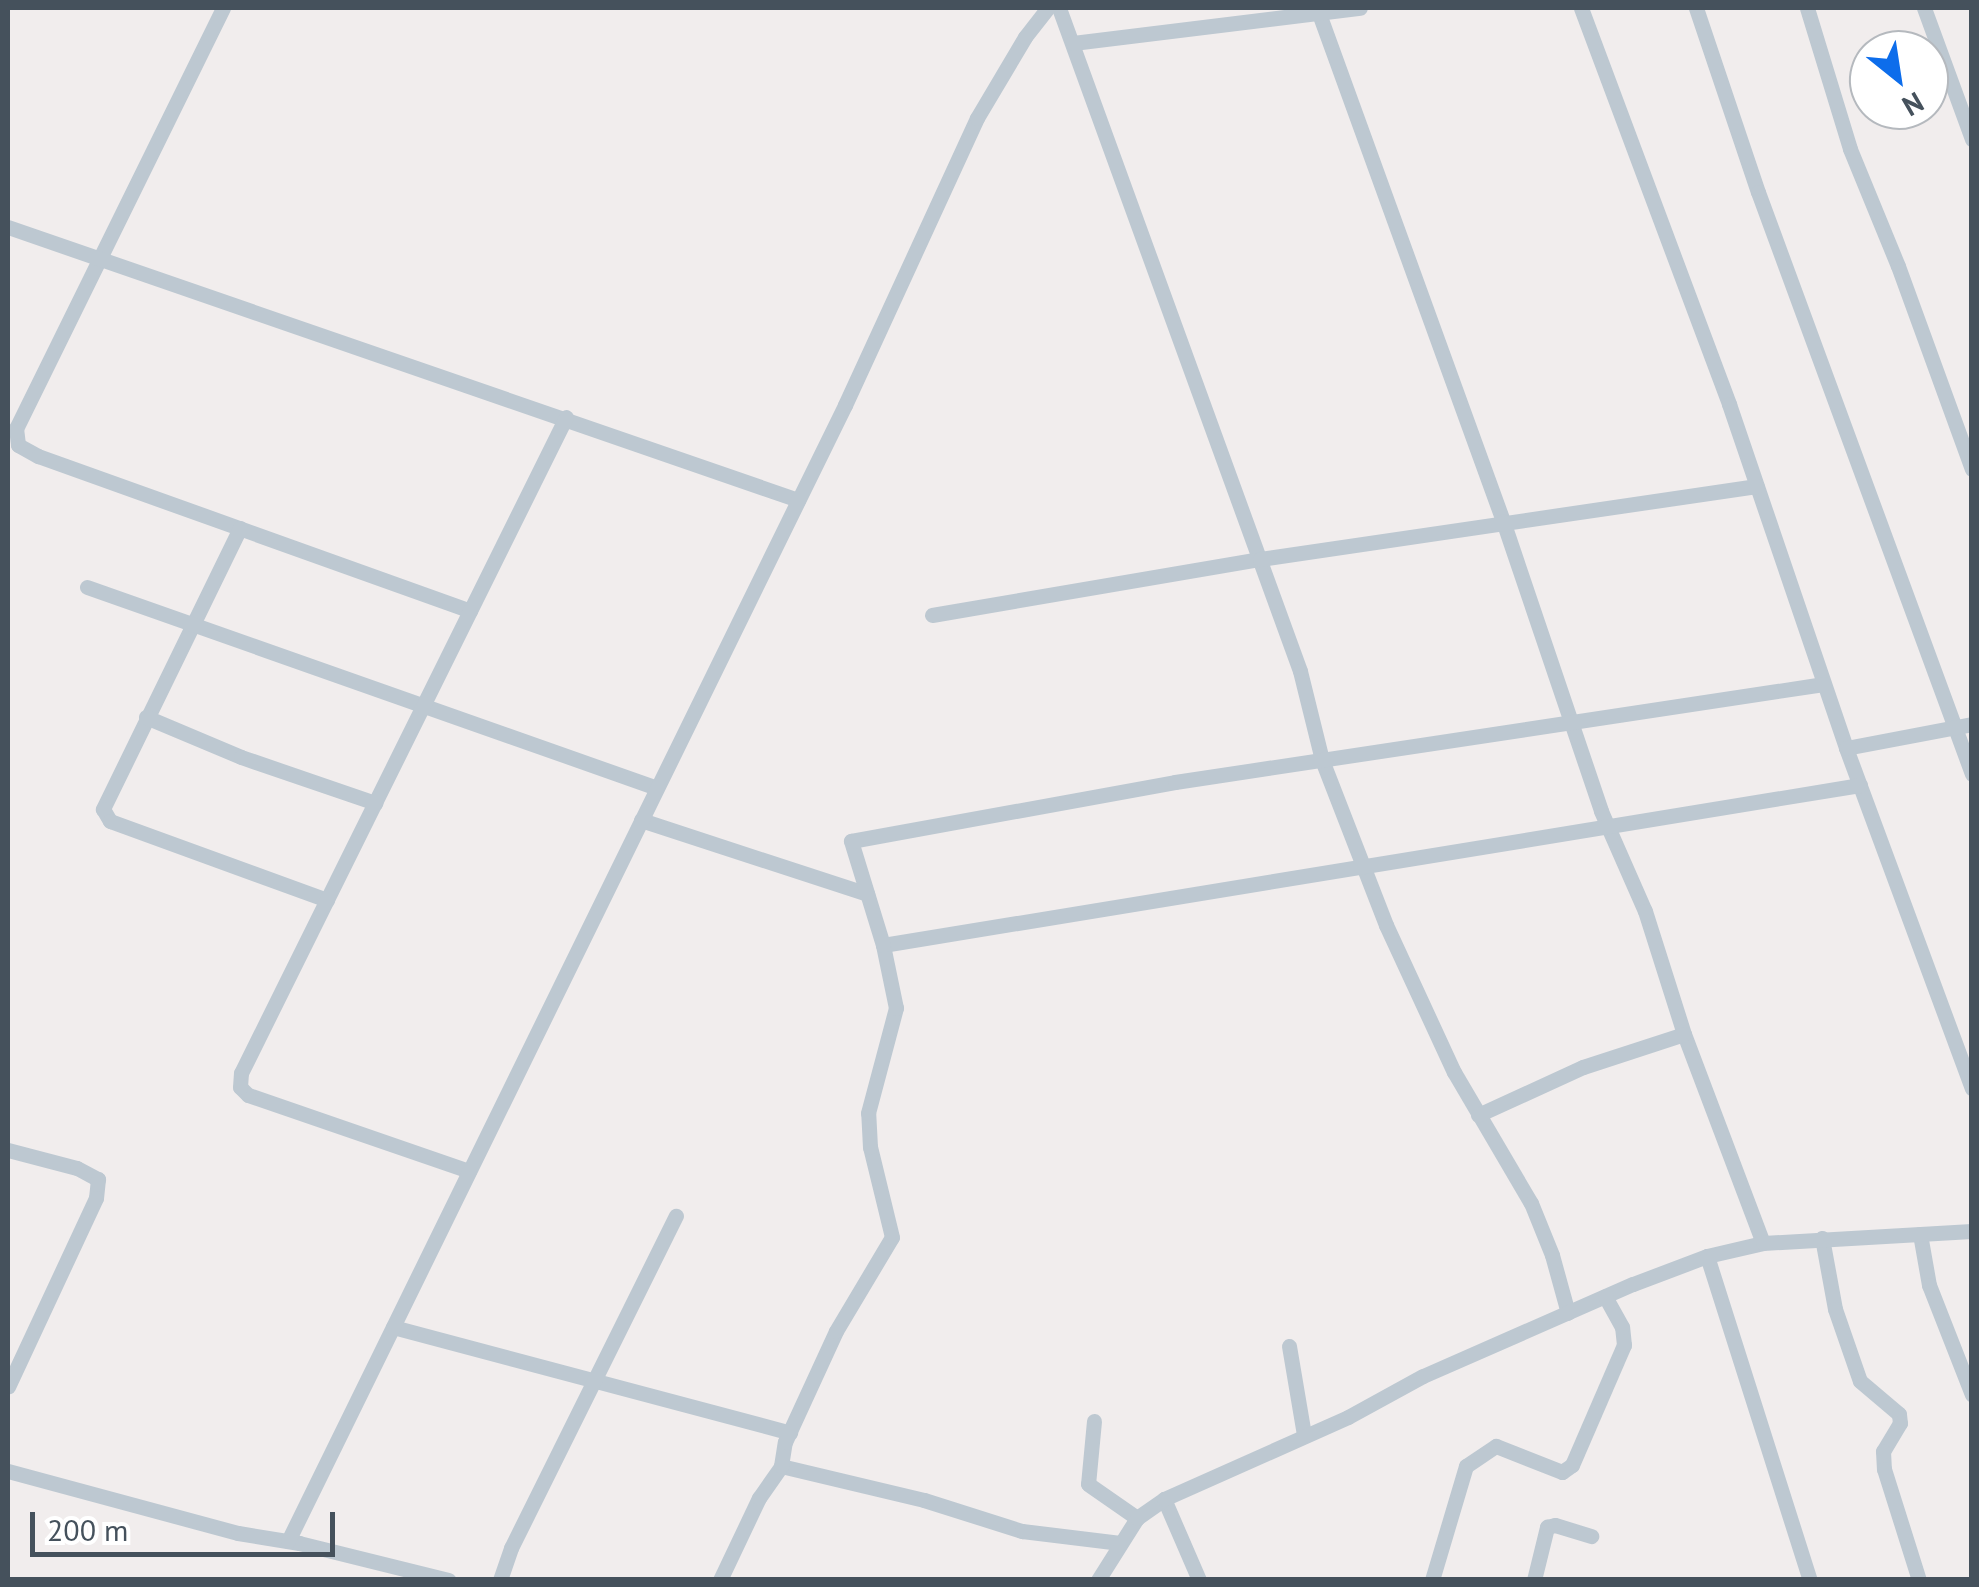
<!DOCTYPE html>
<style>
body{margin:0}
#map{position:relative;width:1979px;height:1587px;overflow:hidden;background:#f1eded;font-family:"PT Sans",sans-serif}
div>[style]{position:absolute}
.minor>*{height:15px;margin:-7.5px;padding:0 7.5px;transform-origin:7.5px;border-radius:7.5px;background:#bdc8d1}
span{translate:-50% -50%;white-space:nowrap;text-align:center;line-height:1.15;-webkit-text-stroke:8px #fff;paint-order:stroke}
.frame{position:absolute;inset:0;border:10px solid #45515c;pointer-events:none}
.north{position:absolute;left:1849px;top:30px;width:100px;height:100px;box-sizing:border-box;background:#fff;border:2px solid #b5b9be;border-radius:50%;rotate:150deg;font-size:28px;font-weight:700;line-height:40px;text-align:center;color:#45515c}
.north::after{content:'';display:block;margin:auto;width:35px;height:45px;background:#0d6deb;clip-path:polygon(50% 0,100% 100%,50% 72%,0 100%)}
.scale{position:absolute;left:30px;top:1512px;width:305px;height:45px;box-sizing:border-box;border:5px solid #45515c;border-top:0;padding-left:12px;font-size:30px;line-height:35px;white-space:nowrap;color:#45515c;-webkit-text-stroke:8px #fff;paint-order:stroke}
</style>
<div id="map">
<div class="minor">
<div style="left:223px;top:8px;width:468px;rotate:116.2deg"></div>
<div style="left:16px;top:428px;width:17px;rotate:83deg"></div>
<div style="left:18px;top:445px;width:23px;rotate:29deg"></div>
<div style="left:38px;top:456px;width:459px;rotate:19.7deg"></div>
<div style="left:1059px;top:8px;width:705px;rotate:70.02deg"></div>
<div style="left:1300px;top:671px;width:92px;rotate:76.1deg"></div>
<div style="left:1322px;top:760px;width:177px;rotate:68.8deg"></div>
<div style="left:1386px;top:925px;width:162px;rotate:65.2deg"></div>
<div style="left:1454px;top:1072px;width:152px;rotate:59.6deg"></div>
<div style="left:1531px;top:1203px;width:56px;rotate:68deg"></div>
<div style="left:1552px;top:1255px;width:60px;rotate:74.6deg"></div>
<div style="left:1317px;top:8px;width:546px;rotate:70.07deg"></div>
<div style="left:1503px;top:521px;width:306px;rotate:71.3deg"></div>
<div style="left:1601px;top:811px;width:109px;rotate:66.3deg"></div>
<div style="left:1645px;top:911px;width:129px;rotate:72.4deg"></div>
<div style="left:1684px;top:1034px;width:223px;rotate:69.3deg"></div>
<div style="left:1581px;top:8px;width:423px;rotate:69.5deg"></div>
<div style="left:1729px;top:404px;width:363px;rotate:71.2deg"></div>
<div style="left:1846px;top:748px;width:363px;rotate:69.7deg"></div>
<div style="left:1696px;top:8px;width:194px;rotate:71.4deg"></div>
<div style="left:1758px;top:192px;width:620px;rotate:69.81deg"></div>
<div style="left:1807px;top:8px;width:147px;rotate:73deg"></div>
<div style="left:1850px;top:149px;width:126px;rotate:67.7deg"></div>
<div style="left:1898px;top:266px;width:216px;rotate:70deg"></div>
<div style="left:1924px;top:8px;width:140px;rotate:69.9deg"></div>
<div style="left:1073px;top:43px;width:289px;rotate:-7deg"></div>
<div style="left:8px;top:227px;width:836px;rotate:19.06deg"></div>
<div style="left:240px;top:528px;width:313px;rotate:116deg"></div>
<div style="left:103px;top:809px;width:14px;rotate:60deg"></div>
<div style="left:110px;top:821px;width:231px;rotate:20deg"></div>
<div style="left:87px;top:587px;width:604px;rotate:19.42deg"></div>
<div style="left:932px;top:615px;width:333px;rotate:-9.7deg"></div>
<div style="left:1260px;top:559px;width:502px;rotate:-8.36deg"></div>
<div style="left:146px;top:717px;width:103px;rotate:22.8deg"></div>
<div style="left:241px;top:757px;width:142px;rotate:18.9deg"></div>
<div style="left:1846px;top:748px;width:128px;rotate:-10.8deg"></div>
<div style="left:641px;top:820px;width:238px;rotate:18.1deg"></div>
<div style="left:883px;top:945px;width:990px;rotate:-9.3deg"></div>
<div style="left:1478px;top:1115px;width:115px;rotate:-24.6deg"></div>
<div style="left:1583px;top:1067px;width:106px;rotate:-18.1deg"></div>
<div style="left:8px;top:1150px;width:71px;rotate:14.6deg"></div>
<div style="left:77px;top:1168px;width:24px;rotate:28deg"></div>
<div style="left:98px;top:1179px;width:19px;rotate:96deg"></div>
<div style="left:96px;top:1198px;width:208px;rotate:115deg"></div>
<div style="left:469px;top:1171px;width:234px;rotate:-161deg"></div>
<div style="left:248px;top:1095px;width:11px;rotate:-135deg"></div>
<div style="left:240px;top:1087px;width:14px;rotate:-86deg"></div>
<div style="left:241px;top:1073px;width:732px;rotate:-63.64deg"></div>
<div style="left:1920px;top:1234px;width:52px;rotate:80deg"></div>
<div style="left:1929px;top:1285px;width:118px;rotate:68.6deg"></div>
<div style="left:1822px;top:1238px;width:72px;rotate:79.6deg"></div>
<div style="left:1835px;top:1309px;width:76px;rotate:70.9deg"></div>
<div style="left:1860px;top:1381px;width:51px;rotate:40.2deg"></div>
<div style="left:1899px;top:1414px;width:9px;rotate:84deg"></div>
<div style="left:1900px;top:1423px;width:33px;rotate:121deg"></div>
<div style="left:1883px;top:1451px;width:18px;rotate:87deg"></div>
<div style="left:1884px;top:1469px;width:116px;rotate:72.5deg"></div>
<div style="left:1707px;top:1256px;width:340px;rotate:72.4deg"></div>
<div style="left:393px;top:1327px;width:411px;rotate:14.9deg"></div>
<div style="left:1289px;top:1346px;width:90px;rotate:80.4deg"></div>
<div style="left:1094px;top:1421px;width:63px;rotate:95.4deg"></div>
<div style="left:1088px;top:1484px;width:60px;rotate:34.8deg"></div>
<div style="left:781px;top:1466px;width:147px;rotate:13.4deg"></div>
<div style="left:924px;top:1500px;width:103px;rotate:17.6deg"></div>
<div style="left:1022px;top:1531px;width:99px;rotate:7deg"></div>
<div style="left:8px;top:1471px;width:238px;rotate:15.1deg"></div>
<div style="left:238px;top:1533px;width:62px;rotate:9.3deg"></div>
<div style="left:299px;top:1543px;width:154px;rotate:13.9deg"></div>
<div style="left:1164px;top:1499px;width:88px;rotate:66.6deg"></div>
<div style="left:288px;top:1541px;width:1265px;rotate:-63.88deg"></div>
<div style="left:845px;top:405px;width:316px;rotate:-65.3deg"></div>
<div style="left:977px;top:118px;width:94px;rotate:-59.3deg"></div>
<div style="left:1025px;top:37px;width:37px;rotate:-52deg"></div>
<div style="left:500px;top:1580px;width:34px;rotate:-71deg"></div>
<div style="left:511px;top:1548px;width:371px;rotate:-63.6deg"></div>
<div style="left:720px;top:1580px;width:91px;rotate:-64.6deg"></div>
<div style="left:759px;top:1498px;width:39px;rotate:-55deg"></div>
<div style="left:781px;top:1466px;width:24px;rotate:-81deg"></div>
<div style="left:785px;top:1442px;width:122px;rotate:-65.3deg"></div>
<div style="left:836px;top:1331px;width:109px;rotate:-59.2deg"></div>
<div style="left:892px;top:1237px;width:93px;rotate:-103.7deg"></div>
<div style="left:870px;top:1147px;width:34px;rotate:-93deg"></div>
<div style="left:868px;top:1113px;width:109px;rotate:-75.1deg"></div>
<div style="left:896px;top:1008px;width:64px;rotate:-101.7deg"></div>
<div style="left:883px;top:945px;width:109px;rotate:-107.1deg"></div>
<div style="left:851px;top:841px;width:329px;rotate:-10.3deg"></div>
<div style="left:1175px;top:782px;width:656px;rotate:-8.59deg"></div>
<div style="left:1098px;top:1580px;width:73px;rotate:-57.8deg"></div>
<div style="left:1137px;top:1518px;width:33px;rotate:-35deg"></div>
<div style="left:1164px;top:1499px;width:201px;rotate:-24deg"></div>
<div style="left:1348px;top:1417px;width:85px;rotate:-28.7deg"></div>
<div style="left:1423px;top:1376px;width:229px;rotate:-23.7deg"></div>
<div style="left:1633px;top:1284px;width:79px;rotate:-20.7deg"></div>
<div style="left:1707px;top:1256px;width:57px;rotate:-13.1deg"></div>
<div style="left:1763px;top:1243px;width:209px;rotate:-3.3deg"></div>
<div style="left:1432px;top:1580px;width:119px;rotate:-73.4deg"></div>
<div style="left:1466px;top:1466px;width:36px;rotate:-34deg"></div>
<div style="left:1496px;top:1446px;width:71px;rotate:21.5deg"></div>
<div style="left:1562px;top:1472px;width:12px;rotate:-35deg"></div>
<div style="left:1572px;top:1465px;width:131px;rotate:-66.6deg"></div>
<div style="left:1624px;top:1345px;width:18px;rotate:-96deg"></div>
<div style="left:1622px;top:1327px;width:35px;rotate:-119deg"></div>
<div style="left:1534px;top:1580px;width:55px;rotate:-76.2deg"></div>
<div style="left:1547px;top:1527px;width:8px;rotate:-14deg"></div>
<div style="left:1555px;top:1525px;width:38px;rotate:17deg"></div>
</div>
<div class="frame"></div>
<div class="north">N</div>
<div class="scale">200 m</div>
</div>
